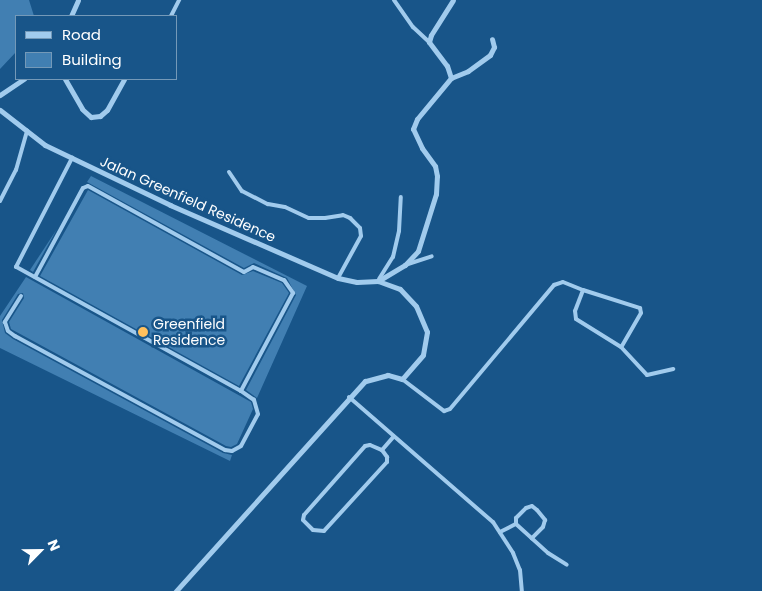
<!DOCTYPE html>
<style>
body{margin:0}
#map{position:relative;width:762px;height:591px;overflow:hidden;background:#185589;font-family:Poppins,sans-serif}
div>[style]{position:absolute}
.building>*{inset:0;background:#417fb2}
.service>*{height:4px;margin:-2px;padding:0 2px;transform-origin:2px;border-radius:2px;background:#a1cbed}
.minor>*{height:5px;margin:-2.5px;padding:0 2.5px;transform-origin:2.5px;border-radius:2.5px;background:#a1cbed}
.dots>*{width:14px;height:14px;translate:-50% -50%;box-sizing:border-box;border:2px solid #185589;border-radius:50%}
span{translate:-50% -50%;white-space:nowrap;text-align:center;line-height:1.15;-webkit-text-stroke:5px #185589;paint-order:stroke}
.street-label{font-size:14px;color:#fff}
.poi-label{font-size:14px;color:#fff}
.left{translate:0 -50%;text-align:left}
.legend{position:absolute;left:15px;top:15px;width:162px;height:65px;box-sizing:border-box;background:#185589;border:1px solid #7499b8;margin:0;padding:6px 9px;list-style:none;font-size:15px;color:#fff}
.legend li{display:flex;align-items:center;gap:10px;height:25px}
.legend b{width:25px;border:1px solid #7499b8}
.north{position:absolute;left:15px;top:526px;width:50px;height:50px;-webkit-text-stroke:4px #185589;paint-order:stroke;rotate:67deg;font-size:14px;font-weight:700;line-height:20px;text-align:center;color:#fff}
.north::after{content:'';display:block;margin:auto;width:18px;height:22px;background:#fff;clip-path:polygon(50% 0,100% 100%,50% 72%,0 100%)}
</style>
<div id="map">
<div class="building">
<div style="clip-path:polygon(0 0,29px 0,34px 16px,16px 16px,16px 52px,0 69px)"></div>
<div style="clip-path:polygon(91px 176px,307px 286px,257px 398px,246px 390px,296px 295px,287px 278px,254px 263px,244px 268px,87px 182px)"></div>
<div style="clip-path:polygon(88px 190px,242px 275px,253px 271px,282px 283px,289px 293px,239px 386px,40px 276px)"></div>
<div style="clip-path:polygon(57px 229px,33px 272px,30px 270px)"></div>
<div style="clip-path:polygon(26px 277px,251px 402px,253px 409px,237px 444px,231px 447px,226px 446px,11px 329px,9px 322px,24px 298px,23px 293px,18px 294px,2px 320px,5px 333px,13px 339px,223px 453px,232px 455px,230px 461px,0 348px,0 316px)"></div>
</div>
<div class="service">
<div style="left:394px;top:0;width:33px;rotate:55deg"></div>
<div style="left:413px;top:27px;width:22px;rotate:43deg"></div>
<div style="left:171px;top:16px;width:18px;rotate:-63deg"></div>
<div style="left:229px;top:172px;width:23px;rotate:56deg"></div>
<div style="left:242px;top:191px;width:29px;rotate:27deg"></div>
<div style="left:268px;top:204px;width:17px;rotate:10deg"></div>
<div style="left:285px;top:207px;width:26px;rotate:25deg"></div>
<div style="left:309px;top:218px;width:16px"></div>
<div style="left:325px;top:218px;width:18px;rotate:-9deg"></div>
<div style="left:343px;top:215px;width:8px;rotate:23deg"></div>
<div style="left:350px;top:218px;width:14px;rotate:45deg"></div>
<div style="left:360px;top:228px;width:8px;rotate:83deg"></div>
<div style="left:361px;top:236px;width:48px;rotate:118.7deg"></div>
<div style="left:0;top:201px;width:35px;rotate:-63deg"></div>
<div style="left:16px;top:170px;width:41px;rotate:-74.2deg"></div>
<div style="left:405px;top:265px;width:28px;rotate:-18deg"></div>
<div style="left:35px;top:277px;width:101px;rotate:-61.7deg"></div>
<div style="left:83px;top:188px;width:5px;rotate:-22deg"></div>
<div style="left:88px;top:186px;width:178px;rotate:28.9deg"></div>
<div style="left:244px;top:272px;width:10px;rotate:-29deg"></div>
<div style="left:253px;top:267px;width:34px;rotate:23deg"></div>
<div style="left:284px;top:280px;width:16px;rotate:55deg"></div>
<div style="left:293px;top:293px;width:111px;rotate:118deg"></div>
<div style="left:241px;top:391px;width:257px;rotate:-151.1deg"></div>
<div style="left:16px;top:267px;width:123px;rotate:-62.8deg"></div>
<div style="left:379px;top:279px;width:26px;rotate:-58deg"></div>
<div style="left:393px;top:257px;width:27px;rotate:-77deg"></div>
<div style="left:399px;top:231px;width:34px;rotate:-87deg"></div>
<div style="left:583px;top:290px;width:60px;rotate:17.5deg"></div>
<div style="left:640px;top:308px;width:5px;rotate:79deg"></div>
<div style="left:641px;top:313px;width:39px;rotate:120deg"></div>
<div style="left:621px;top:347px;width:53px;rotate:-148.1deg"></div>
<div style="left:576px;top:319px;width:8px;rotate:-97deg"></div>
<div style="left:575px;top:311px;width:22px;rotate:-69deg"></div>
<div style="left:21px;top:296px;width:31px;rotate:122deg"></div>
<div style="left:5px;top:322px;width:9px;rotate:72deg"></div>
<div style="left:8px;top:331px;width:9px;rotate:36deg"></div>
<div style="left:15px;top:336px;width:239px;rotate:28.5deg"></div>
<div style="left:225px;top:450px;width:7px;rotate:8deg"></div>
<div style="left:232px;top:451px;width:10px;rotate:-29deg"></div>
<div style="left:241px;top:446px;width:36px;rotate:-62deg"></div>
<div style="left:258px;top:414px;width:15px;rotate:-106deg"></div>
<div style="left:254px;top:400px;width:16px;rotate:-145deg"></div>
<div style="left:621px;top:347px;width:38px;rotate:47deg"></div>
<div style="left:647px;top:375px;width:27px;rotate:-13deg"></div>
<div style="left:402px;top:379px;width:53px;rotate:37.3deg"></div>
<div style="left:444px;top:411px;width:6px;rotate:-18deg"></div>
<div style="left:450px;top:409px;width:162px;rotate:-50deg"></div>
<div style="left:554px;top:285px;width:9px;rotate:-18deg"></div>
<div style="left:563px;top:282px;width:22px;rotate:22deg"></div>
<div style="left:349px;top:397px;width:191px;rotate:41deg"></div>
<div style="left:493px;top:522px;width:37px;rotate:57deg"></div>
<div style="left:513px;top:553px;width:18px;rotate:68deg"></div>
<div style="left:520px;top:570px;width:21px;rotate:85deg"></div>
<div style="left:370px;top:445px;width:13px;rotate:23deg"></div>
<div style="left:382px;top:450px;width:9px;rotate:54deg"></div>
<div style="left:387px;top:457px;width:5px;rotate:90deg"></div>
<div style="left:387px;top:462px;width:93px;rotate:132.4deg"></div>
<div style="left:324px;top:531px;width:11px;rotate:-175deg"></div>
<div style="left:313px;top:530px;width:14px;rotate:-135deg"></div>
<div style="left:303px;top:520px;width:5px;rotate:-79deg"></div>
<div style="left:304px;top:515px;width:92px;rotate:-48.5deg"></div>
<div style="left:365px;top:446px;width:5px;rotate:-11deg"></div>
<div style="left:382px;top:450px;width:18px;rotate:-49deg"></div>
<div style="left:516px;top:524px;width:6px;rotate:-90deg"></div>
<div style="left:516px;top:518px;width:14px;rotate:-45deg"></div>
<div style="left:526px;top:508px;width:6px;rotate:-18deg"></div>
<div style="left:532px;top:506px;width:6px;rotate:39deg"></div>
<div style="left:537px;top:510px;width:13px;rotate:51deg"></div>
<div style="left:545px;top:520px;width:7px;rotate:106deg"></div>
<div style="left:543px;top:527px;width:16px;rotate:135deg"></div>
<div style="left:516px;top:524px;width:43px;rotate:42.2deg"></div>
<div style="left:548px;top:553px;width:22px;rotate:32deg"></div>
<div style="left:500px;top:532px;width:18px;rotate:-27deg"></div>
</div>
<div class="minor">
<div style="left:71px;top:16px;width:17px;rotate:-66deg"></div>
<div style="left:451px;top:78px;width:13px;rotate:-108deg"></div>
<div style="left:447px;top:66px;width:30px;rotate:-127deg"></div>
<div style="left:429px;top:42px;width:7px;rotate:-74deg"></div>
<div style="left:431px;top:35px;width:41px;rotate:-57.8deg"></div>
<div style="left:65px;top:79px;width:34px;rotate:60deg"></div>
<div style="left:82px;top:109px;width:12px;rotate:42deg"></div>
<div style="left:91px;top:117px;width:9px;rotate:-6deg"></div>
<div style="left:100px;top:116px;width:9px;rotate:-41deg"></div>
<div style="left:107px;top:110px;width:35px;rotate:-61deg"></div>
<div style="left:0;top:95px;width:29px;rotate:-34deg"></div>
<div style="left:0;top:110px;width:57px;rotate:37.9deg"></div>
<div style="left:45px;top:145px;width:139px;rotate:25.6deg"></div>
<div style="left:170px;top:205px;width:183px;rotate:23.5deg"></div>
<div style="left:338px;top:278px;width:19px;rotate:12deg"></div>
<div style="left:357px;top:282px;width:21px;rotate:-3deg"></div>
<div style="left:378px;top:281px;width:23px;rotate:20deg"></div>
<div style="left:400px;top:289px;width:23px;rotate:47deg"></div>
<div style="left:416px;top:306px;width:28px;rotate:67deg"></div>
<div style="left:427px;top:332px;width:23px;rotate:100deg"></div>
<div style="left:423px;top:355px;width:32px;rotate:131deg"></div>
<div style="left:402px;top:379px;width:15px;rotate:-164deg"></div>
<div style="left:388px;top:375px;width:24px;rotate:165deg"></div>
<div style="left:365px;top:381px;width:283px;rotate:132deg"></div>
<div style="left:378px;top:281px;width:31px;rotate:-31deg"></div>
<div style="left:405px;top:265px;width:19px;rotate:-47deg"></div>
<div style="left:418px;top:251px;width:60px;rotate:-72.5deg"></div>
<div style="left:436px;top:194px;width:18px;rotate:-87deg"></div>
<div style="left:437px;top:176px;width:10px;rotate:-101deg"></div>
<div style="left:435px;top:166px;width:22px;rotate:-126deg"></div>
<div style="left:422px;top:148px;width:21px;rotate:-115deg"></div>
<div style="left:413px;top:129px;width:11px;rotate:-68deg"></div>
<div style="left:417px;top:119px;width:53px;rotate:-50.3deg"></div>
<div style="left:451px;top:78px;width:18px;rotate:-22deg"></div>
<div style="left:468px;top:71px;width:27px;rotate:-36deg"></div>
<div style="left:490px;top:55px;width:9px;rotate:-63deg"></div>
<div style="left:494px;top:47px;width:8px;rotate:-104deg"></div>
</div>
<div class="dots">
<div style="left:143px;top:332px;background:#ffc05d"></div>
</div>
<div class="street-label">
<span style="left:188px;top:199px;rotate:24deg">Jalan Greenfield Residence</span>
</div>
<div class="poi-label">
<span class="left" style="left:153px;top:332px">Greenfield<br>Residence</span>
</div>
<ul class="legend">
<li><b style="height:6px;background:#a1cbed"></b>Road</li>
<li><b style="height:14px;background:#417fb2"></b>Building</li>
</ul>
<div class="north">N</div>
</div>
